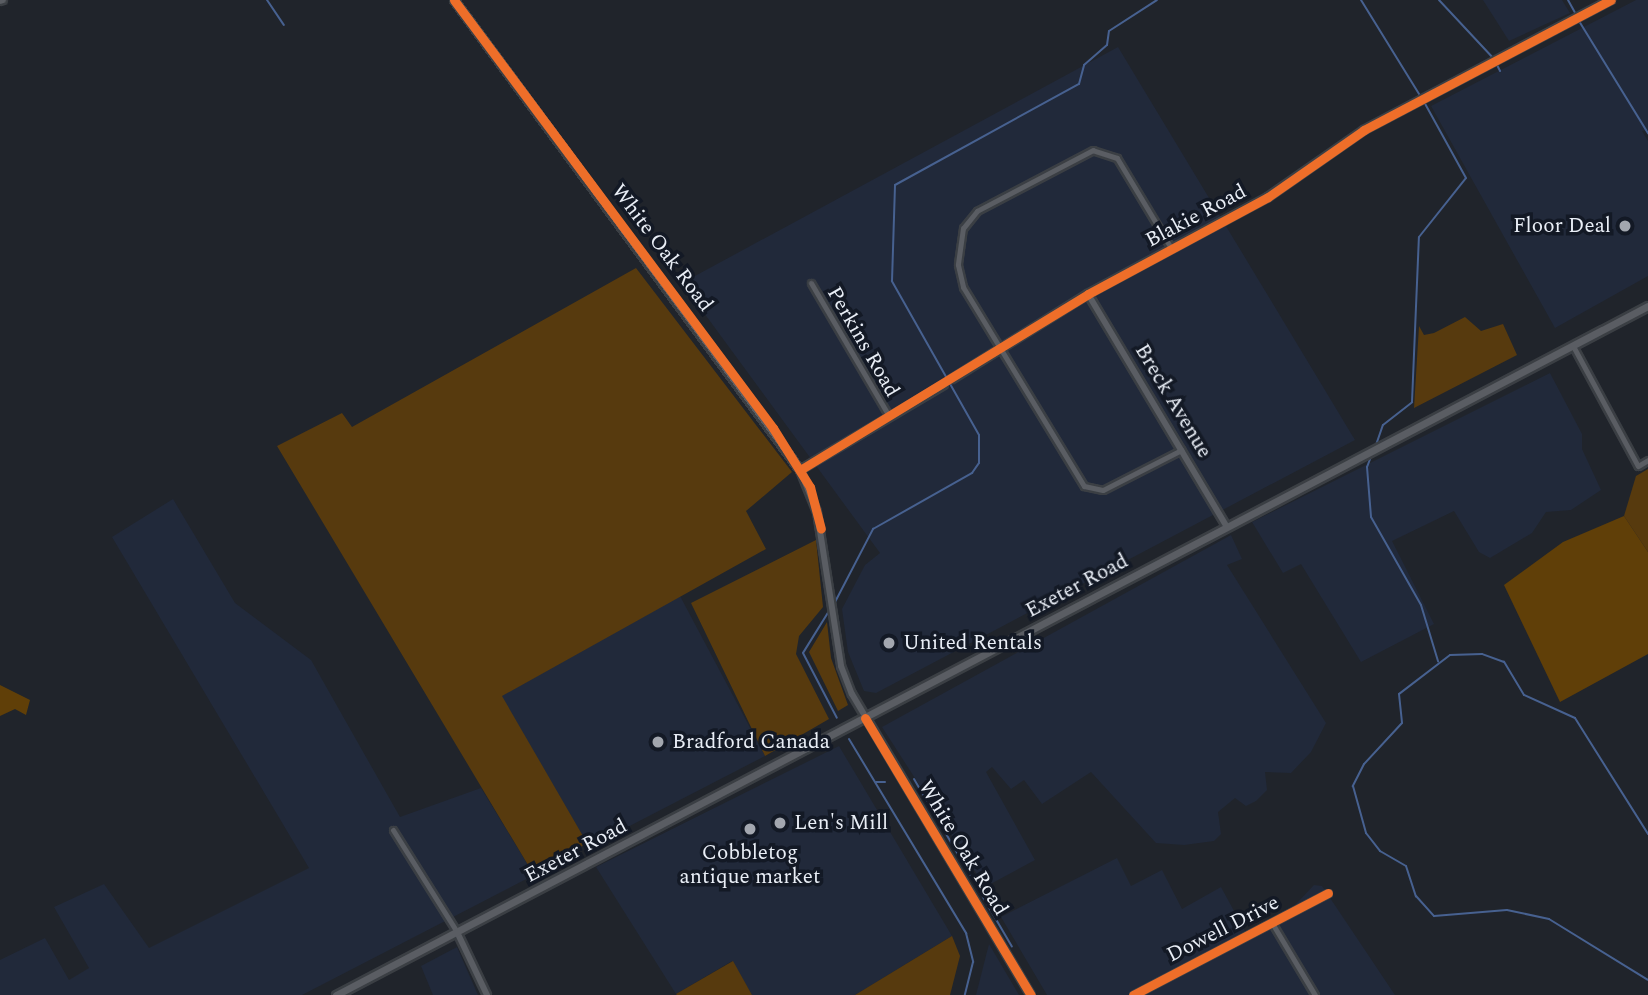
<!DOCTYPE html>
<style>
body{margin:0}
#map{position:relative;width:1648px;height:995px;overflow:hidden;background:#20242b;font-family:Spectral,serif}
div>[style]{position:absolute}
.built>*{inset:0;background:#21293a}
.green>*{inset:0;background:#573a0e}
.forest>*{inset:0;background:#603f08}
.stream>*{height:2px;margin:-1px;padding:0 1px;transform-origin:1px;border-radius:1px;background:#476190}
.roads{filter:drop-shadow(2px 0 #3b3f44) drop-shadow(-2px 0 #3b3f44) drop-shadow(0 2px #3b3f44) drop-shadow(0 -2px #3b3f44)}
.minor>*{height:5px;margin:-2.5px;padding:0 2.5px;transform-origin:2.5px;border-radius:2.5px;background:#5a5d63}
.tertiary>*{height:6px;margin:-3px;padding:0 3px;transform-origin:3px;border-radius:3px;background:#5a5d63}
.secondary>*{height:7px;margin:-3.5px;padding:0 3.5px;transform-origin:3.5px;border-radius:3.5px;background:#5a5d63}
.cycleway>*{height:9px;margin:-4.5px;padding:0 4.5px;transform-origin:4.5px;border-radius:4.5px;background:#ee6e29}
.dots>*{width:19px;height:19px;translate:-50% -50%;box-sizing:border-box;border:4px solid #131925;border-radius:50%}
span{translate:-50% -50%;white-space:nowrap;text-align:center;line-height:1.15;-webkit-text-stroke:7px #131925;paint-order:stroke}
.street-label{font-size:21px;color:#e9eef6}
.poi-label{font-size:21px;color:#e9eef6}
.right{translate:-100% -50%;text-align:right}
.left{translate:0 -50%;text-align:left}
</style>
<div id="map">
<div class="built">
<div style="clip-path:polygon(1483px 0,1562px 0,1570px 13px,1509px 41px)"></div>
<div style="clip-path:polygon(1636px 0,1648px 0,1648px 130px,1642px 131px,1648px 141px,1648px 276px,1555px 328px,1431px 106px)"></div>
<div style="clip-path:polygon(1118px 47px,1355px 440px,876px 693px,864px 691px,848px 652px,842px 609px,865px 565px,880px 553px,682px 283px)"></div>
<div style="clip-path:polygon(1550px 373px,1582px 434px,1582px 449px,1601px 490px,1571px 510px,1546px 512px,1532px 533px,1490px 558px,1479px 552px,1454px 511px,1392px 541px,1434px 624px,1361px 662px,1301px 564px,1283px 573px,1252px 522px)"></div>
<div style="clip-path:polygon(173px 499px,235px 603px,311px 660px,400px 817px,481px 788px,534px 875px,302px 995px,0 995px,0 960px,45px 938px,69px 980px,89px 968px,54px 907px,104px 884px,149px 948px,309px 868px,112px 537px)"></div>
<div style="clip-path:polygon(1231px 535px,1242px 559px,1227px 565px,1326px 723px,1311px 752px,1291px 773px,1265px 772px,1267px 790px,1256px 801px,1246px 806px,1235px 798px,1218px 812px,1221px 834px,1214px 841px,1184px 845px,1156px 843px,1091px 772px,1042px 804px,1024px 780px,1011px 789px,992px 767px,986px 772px,1035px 860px,985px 887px,882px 727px)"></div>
<div style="clip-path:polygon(680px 596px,765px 756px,589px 847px,501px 696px)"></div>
<div style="clip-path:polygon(839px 746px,952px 936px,855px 995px,752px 995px,732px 961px,676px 994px,596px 867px)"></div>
<div style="clip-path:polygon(1117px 858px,1131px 886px,1162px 870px,1182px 909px,1221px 887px,1245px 931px,1295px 905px,1314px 885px,1322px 886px,1395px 995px,1047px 995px,1001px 917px)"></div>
<div style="clip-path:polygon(989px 944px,1019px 995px,976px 995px)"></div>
<div style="clip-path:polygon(457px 947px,478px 995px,433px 995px,421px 966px)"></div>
</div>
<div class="green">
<div style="clip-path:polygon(636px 268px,792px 472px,746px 511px,766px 549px,502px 696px,587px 843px,534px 875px,277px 446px,342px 413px,352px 427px)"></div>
<div style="clip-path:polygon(1465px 317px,1481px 331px,1503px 324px,1517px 355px,1414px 408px,1419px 326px,1424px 335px,1434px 333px)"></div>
<div style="clip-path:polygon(1648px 469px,1648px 552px,1624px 516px,1636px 476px)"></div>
<div style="clip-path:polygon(816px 540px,823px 607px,799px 636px,796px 654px,829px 719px,765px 756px,691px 603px)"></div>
<div style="clip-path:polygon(827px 622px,831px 658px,848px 705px,838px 711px,809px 652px)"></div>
<div style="clip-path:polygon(952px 936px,960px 956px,950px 995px,855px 995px)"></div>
<div style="clip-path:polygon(733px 961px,752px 995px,677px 995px,676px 994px)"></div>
</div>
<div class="forest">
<div style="clip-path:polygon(1624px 516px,1648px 552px,1648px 654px,1560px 702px,1504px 585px,1563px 542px)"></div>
<div style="clip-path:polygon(0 685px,30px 700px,26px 715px,15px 709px,0 716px)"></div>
</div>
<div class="stream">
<div style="left:267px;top:0;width:30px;rotate:56deg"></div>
<div style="left:1361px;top:0;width:114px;rotate:58.3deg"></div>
<div style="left:1439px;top:0;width:79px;rotate:47deg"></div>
<div style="left:1568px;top:0;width:18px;rotate:61deg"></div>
<div style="left:1579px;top:21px;width:132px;rotate:58.4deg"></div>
<div style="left:1496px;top:63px;width:9px;rotate:63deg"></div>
<div style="left:1376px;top:445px;width:21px;rotate:-71deg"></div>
<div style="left:1383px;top:425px;width:37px;rotate:-38deg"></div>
<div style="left:1412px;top:402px;width:165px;rotate:-87.6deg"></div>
<div style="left:1419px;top:237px;width:75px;rotate:-51.5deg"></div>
<div style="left:1466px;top:178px;width:87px;rotate:-118.9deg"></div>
<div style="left:1372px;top:454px;width:14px;rotate:111deg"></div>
<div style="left:1367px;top:467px;width:50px;rotate:85.4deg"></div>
<div style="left:1371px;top:517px;width:101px;rotate:60.4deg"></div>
<div style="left:1421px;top:605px;width:59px;rotate:73.1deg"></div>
<div style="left:834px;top:604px;width:85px;rotate:-62.5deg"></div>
<div style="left:873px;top:529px;width:114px;rotate:-29.5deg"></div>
<div style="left:972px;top:473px;width:12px;rotate:-55deg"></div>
<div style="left:979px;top:463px;width:28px;rotate:-90deg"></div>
<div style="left:979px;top:435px;width:177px;rotate:-119.5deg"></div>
<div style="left:892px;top:281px;width:96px;rotate:-88.2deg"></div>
<div style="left:895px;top:185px;width:210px;rotate:-28.8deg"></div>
<div style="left:1079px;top:84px;width:20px;rotate:-75deg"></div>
<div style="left:1084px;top:65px;width:30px;rotate:-41deg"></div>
<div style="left:1107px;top:45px;width:14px;rotate:-82deg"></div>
<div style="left:1109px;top:31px;width:57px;rotate:-32.9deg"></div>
<div style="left:829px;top:611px;width:49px;rotate:121.8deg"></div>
<div style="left:803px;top:653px;width:73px;rotate:62.4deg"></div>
<div style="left:849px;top:739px;width:227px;rotate:58.9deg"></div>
<div style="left:966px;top:933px;width:30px;rotate:76deg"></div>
<div style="left:973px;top:962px;width:34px;rotate:104deg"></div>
<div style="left:914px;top:779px;width:194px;rotate:59.7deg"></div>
<div style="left:876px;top:782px;width:9px"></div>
<div style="left:1648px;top:834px;width:137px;rotate:-122.2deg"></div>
<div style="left:1575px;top:718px;width:56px;rotate:-155.7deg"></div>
<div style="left:1524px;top:695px;width:39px;rotate:-121deg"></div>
<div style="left:1504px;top:662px;width:23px;rotate:-160deg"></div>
<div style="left:1482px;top:654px;width:32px;rotate:178deg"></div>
<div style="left:1450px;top:655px;width:64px;rotate:142.6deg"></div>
<div style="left:1399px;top:694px;width:29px;rotate:84deg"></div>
<div style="left:1402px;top:723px;width:56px;rotate:132.8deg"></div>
<div style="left:1364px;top:764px;width:25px;rotate:117deg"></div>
<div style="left:1353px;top:786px;width:49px;rotate:74.5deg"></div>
<div style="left:1366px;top:833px;width:23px;rotate:52deg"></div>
<div style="left:1380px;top:851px;width:30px;rotate:30deg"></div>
<div style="left:1406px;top:866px;width:32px;rotate:72deg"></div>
<div style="left:1416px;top:896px;width:27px;rotate:48deg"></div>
<div style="left:1434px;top:916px;width:73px;rotate:-4.7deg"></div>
<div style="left:1507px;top:910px;width:43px;rotate:12.1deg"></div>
<div style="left:1549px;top:919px;width:116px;rotate:31.6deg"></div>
</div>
<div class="roads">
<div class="minor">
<div style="left:1171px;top:248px;width:105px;rotate:-121deg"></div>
<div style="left:1117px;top:158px;width:25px;rotate:-162deg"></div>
<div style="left:1093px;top:150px;width:131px;rotate:152.3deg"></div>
<div style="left:977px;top:211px;width:22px;rotate:129deg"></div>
<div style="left:963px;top:228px;width:37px;rotate:98deg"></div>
<div style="left:958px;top:265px;width:23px;rotate:77deg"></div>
<div style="left:963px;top:287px;width:233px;rotate:58.7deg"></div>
<div style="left:1084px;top:486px;width:19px;rotate:12deg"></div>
<div style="left:1103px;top:490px;width:88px;rotate:-27.1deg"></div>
<div style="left:811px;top:283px;width:154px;rotate:59.6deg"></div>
<div style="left:1573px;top:346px;width:136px;rotate:61.6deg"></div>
<div style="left:1638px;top:466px;width:12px;rotate:-31deg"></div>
<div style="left:393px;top:830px;width:120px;rotate:57.9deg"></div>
<div style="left:1272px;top:923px;width:84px;rotate:59.2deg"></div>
<div style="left:1133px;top:995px;width:220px;rotate:-27.6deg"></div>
</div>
<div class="tertiary">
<div style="left:454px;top:0;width:584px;rotate:53.64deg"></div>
<div style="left:800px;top:470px;width:45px;rotate:68deg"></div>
<div style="left:817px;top:512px;width:156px;rotate:81.1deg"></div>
<div style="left:841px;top:666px;width:30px;rotate:69deg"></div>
<div style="left:852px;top:694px;width:350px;rotate:59.3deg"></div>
<div style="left:0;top:1px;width:3px;rotate:-18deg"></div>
<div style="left:1088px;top:294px;width:271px;rotate:59.2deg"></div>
<div style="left:952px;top:379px;width:160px;rotate:-32deg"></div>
<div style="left:1088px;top:294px;width:204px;rotate:-28.3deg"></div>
<div style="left:1268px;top:197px;width:117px;rotate:-34.9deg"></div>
<div style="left:1364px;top:130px;width:279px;rotate:-27.8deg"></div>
<div style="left:800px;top:470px;width:167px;rotate:-30.6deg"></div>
<div style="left:457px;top:932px;width:70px;rotate:64.5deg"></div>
</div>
<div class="secondary">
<div style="left:336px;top:995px;width:1482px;rotate:-27.71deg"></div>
</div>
</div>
<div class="cycleway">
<div style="left:454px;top:0;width:534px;rotate:53.3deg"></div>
<div style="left:773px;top:428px;width:70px;rotate:57.9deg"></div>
<div style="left:810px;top:487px;width:43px;rotate:75.3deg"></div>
<div style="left:800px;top:470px;width:338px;rotate:-31.4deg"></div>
<div style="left:1088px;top:294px;width:204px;rotate:-28.3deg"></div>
<div style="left:1268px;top:197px;width:117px;rotate:-34.9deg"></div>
<div style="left:1364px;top:130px;width:279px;rotate:-27.8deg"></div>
<div style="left:865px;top:718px;width:323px;rotate:59.1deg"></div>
<div style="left:1133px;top:995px;width:220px;rotate:-27.6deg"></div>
</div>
<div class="dots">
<div style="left:1625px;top:226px;background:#a3a7af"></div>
<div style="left:889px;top:643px;background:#a3a7af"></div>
<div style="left:658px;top:742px;background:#a3a7af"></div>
<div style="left:780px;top:823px;background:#a3a7af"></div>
<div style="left:750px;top:829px;background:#a3a7af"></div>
</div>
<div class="street-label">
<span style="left:1196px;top:216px;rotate:-28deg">Blakie Road</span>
<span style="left:662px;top:248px;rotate:53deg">White Oak Road</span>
<span style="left:863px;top:342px;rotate:60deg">Perkins Road</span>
<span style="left:1173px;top:401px;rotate:59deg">Breck Avenue</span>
<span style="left:1077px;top:586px;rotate:-28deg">Exeter Road</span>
<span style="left:963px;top:848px;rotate:59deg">White Oak Road</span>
<span style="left:576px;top:851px;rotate:-28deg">Exeter Road</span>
<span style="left:1223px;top:929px;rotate:-27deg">Dowell Drive</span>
</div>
<div class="poi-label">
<span class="right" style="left:1611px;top:226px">Floor Deal</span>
<span class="left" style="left:903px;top:643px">United Rentals</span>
<span class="left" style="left:672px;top:742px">Bradford Canada</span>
<span class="left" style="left:794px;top:823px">Len's Mill</span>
<span style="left:750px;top:865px">Cobbletog<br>antique market</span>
</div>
</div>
